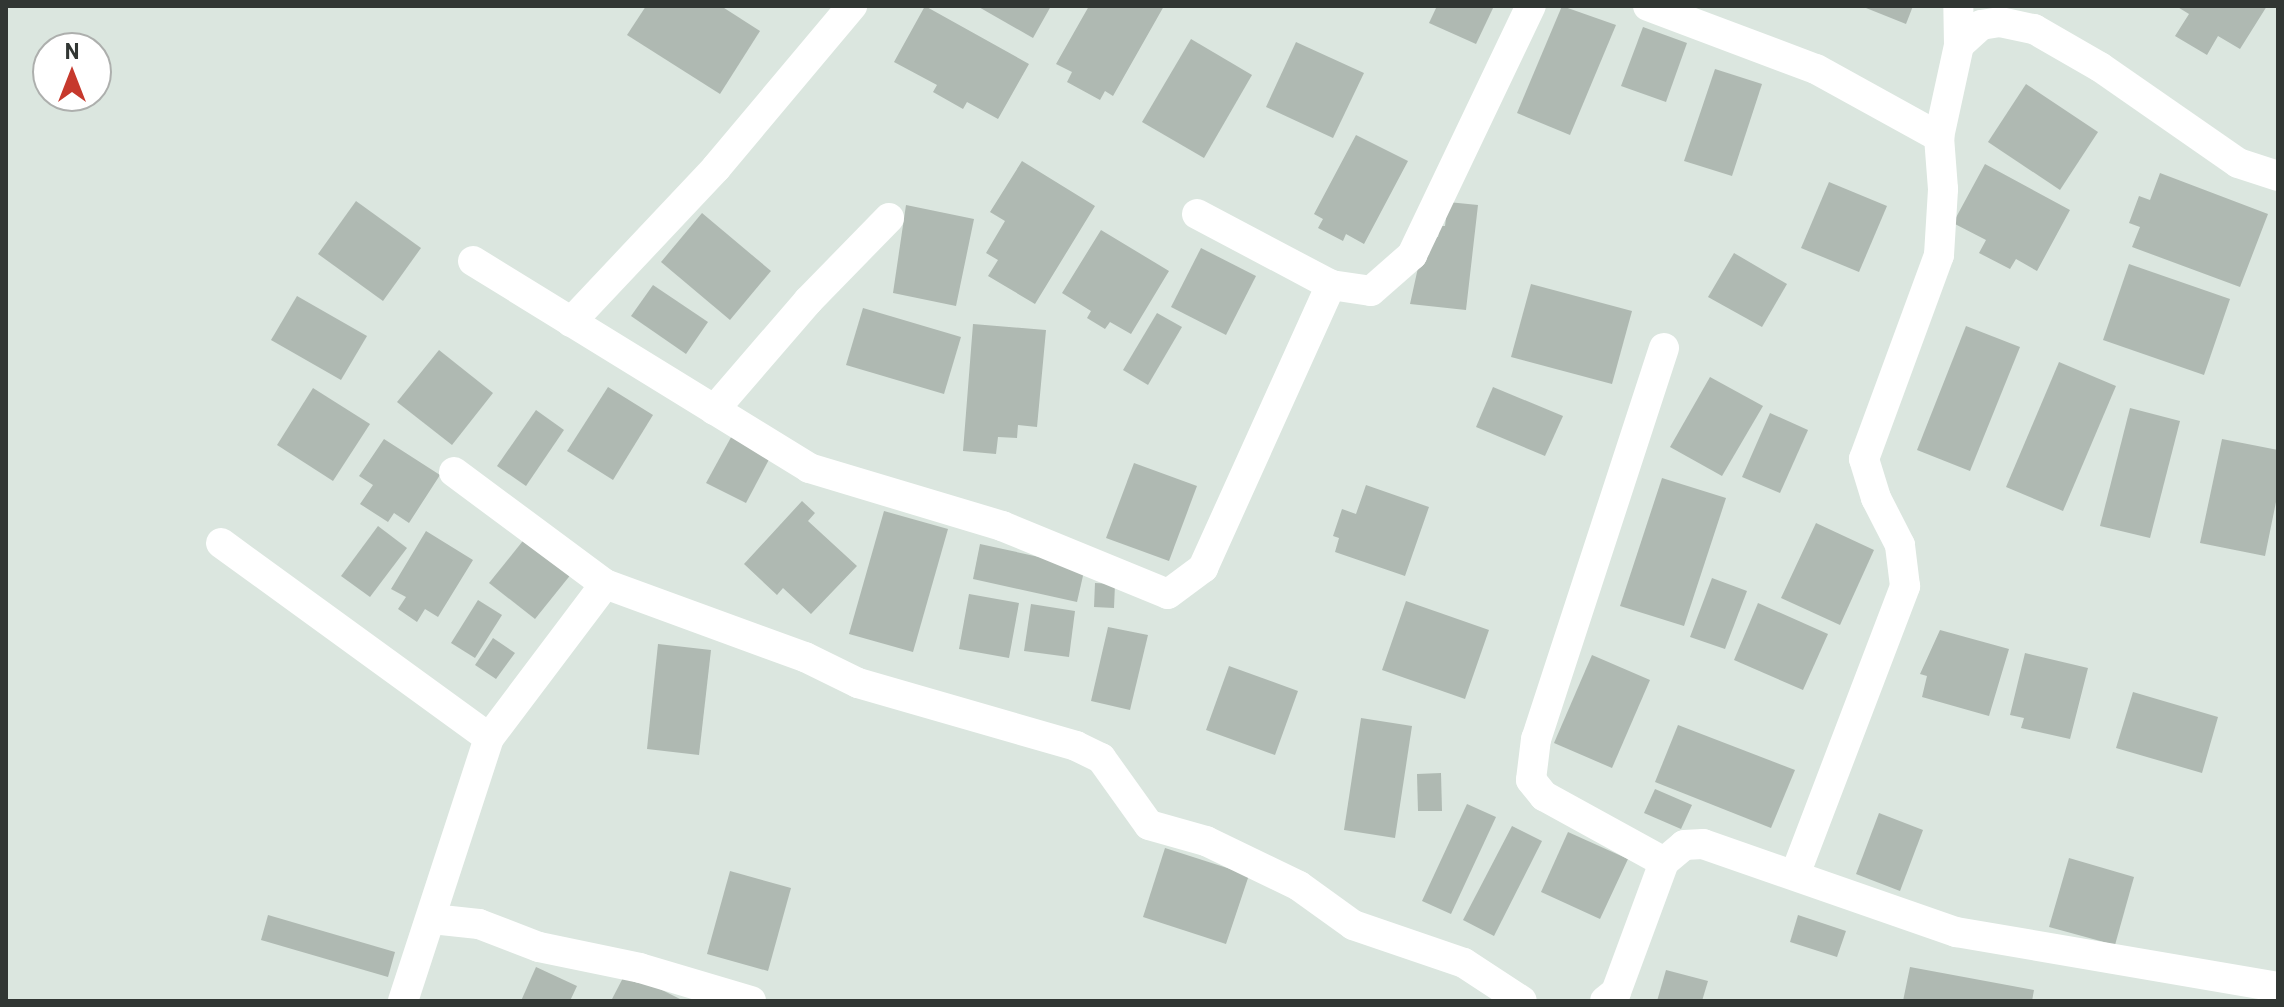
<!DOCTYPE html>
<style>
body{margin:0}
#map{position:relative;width:2284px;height:1007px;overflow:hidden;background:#dbe6df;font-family:Barlow,sans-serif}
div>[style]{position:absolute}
.building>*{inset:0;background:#afb9b2}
.minor>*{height:30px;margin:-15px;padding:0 15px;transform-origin:15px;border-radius:15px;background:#fff}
span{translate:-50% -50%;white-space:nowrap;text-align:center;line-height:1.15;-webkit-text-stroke:8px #fff;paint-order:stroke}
.frame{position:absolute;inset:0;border:8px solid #313633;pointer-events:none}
.north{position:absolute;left:32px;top:32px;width:80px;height:80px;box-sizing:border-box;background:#fff;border:2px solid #adafad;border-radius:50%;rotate:0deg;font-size:22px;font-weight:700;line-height:32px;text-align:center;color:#313633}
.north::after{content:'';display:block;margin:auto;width:28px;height:36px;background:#c6392d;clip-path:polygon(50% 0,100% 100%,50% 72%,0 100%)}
</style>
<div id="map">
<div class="building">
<div style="clip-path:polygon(646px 6px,721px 6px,760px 31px,720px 94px,627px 35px)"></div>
<div style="clip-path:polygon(925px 6px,1029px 64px,998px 119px,967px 102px,963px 109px,933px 92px,937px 85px,894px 62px)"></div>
<div style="clip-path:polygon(977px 6px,1051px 6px,1033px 38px)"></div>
<div style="clip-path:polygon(1089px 6px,1164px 6px,1113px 96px,1105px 91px,1100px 100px,1067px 82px,1072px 72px,1056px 64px)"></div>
<div style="clip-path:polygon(1437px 6px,1494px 6px,1476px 44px,1429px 23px)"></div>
<div style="clip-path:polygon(1562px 6px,1616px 25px,1570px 135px,1517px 113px)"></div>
<div style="clip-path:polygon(1861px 6px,1913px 6px,1906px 24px)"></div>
<div style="clip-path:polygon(2176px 6px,2267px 6px,2240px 49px,2218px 36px,2207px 55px,2175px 36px,2189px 14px)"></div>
<div style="clip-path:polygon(1643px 27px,1687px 43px,1666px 102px,1621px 86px)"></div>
<div style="clip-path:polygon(1191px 39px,1252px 75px,1204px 158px,1142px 122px)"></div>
<div style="clip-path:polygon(1296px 42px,1364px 73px,1333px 138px,1266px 107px)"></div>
<div style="clip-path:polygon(1715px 69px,1762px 84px,1732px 176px,1684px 161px)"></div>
<div style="clip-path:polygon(2026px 84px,2098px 132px,2060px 190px,1988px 142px)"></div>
<div style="clip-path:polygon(1356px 135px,1408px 161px,1364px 244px,1346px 234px,1343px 241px,1318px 228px,1323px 219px,1314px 214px)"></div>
<div style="clip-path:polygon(1022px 161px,1095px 206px,1035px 304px,988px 276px,998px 260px,986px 253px,1005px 221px,990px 212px)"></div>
<div style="clip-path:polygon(1985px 164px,2070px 210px,2037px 271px,2016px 259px,2010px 269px,1979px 253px,1986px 240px,1953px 223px)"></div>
<div style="clip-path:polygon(2160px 173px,2268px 214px,2240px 287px,2132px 247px,2140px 227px,2129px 223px,2139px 196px,2150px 200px)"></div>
<div style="clip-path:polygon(1829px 182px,1887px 206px,1859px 272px,1801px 248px)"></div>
<div style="clip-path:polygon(356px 201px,421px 248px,383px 301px,318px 254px)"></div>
<div style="clip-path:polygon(1448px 202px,1478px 205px,1466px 310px,1410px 304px,1421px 254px,1429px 255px,1432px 236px,1438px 237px,1440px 226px,1445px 226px)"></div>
<div style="clip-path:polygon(906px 205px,974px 219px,956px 306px,893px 293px)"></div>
<div style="clip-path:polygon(702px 213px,771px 271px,730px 320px,661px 262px)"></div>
<div style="clip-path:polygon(1101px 230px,1169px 271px,1131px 334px,1110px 322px,1105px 329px,1087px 318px,1091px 311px,1062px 293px)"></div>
<div style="clip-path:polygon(1201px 248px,1256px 276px,1226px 335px,1171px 307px)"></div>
<div style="clip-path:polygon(1734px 253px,1787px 284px,1762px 327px,1708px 297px)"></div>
<div style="clip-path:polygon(2129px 264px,2230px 299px,2204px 375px,2103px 340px)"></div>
<div style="clip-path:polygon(1531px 284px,1632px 311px,1612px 384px,1511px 357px)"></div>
<div style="clip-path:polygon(653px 285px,708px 322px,686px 354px,631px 316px)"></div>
<div style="clip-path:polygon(297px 296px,367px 336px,341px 380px,271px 340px)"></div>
<div style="clip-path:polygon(863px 308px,961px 337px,944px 394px,846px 365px)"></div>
<div style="clip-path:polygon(1157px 313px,1182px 327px,1148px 385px,1123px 370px)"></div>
<div style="clip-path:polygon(973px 324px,1046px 330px,1037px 427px,1018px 425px,1017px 438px,998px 437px,996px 454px,963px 451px)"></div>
<div style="clip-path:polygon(1966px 326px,2020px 347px,1970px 471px,1917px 450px)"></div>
<div style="clip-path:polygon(439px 350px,493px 393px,452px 445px,397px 402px)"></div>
<div style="clip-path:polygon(2059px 362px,2116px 386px,2063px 511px,2006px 487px)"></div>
<div style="clip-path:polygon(1710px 377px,1763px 406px,1722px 476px,1670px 447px)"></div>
<div style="clip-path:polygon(608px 387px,653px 415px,613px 480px,567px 451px)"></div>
<div style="clip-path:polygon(1493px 387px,1563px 416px,1545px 456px,1476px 427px)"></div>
<div style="clip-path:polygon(313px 388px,370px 424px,333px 481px,277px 445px)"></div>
<div style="clip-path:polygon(2130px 408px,2180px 421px,2150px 538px,2100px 526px)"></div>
<div style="clip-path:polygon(536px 410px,564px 430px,526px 486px,497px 466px)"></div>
<div style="clip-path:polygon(1770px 413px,1808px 430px,1780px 493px,1742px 477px)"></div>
<div style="clip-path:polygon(735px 430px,774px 450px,746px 503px,706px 483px)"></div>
<div style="clip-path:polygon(384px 439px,440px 475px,409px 523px,394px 513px,388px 522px,360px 504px,373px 485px,359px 476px)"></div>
<div style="clip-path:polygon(2222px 439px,2278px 450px,2278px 492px,2265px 556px,2200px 543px)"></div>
<div style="clip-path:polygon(1134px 463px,1197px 486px,1169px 561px,1106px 538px)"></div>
<div style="clip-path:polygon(1662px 478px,1726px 498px,1684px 626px,1620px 606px)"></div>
<div style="clip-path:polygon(1366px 485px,1429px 507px,1405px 576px,1335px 552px,1339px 538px,1333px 536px,1342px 509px,1356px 514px)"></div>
<div style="clip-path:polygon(802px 501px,815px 513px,808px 521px,857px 566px,811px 614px,783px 588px,777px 595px,744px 564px)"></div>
<div style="clip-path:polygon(884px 511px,948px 529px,913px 652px,849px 634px)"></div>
<div style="clip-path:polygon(1816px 523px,1874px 550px,1840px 625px,1781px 598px)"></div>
<div style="clip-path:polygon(378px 526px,407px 548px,370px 597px,341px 576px)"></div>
<div style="clip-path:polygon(426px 531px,473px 560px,438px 617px,425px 609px,417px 622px,398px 609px,406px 597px,391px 589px)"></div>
<div style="clip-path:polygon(526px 537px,572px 573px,535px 619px,489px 583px)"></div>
<div style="clip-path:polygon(980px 544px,1085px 567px,1077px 602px,973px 579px)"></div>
<div style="clip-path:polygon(1712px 578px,1747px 591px,1725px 649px,1690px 637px)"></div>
<div style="clip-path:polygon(1095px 583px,1115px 584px,1114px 608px,1094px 607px)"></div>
<div style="clip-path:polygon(969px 594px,1019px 603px,1009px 658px,959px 649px)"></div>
<div style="clip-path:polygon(478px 600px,502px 615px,475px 658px,451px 643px)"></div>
<div style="clip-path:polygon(1406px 601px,1489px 630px,1465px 699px,1382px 670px)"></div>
<div style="clip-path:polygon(1758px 603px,1828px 634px,1803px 690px,1734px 660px)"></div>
<div style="clip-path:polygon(1031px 604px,1075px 611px,1069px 657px,1024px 651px)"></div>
<div style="clip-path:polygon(1108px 627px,1148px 635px,1130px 710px,1091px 701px)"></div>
<div style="clip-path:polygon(1940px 630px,2009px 649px,1989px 716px,1922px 697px,1927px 676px,1920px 674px)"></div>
<div style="clip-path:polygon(493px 638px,515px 653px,496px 679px,475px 665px)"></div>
<div style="clip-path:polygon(658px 644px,711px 650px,699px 755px,647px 749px)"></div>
<div style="clip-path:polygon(2025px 653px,2088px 668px,2070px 739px,2021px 728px,2024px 718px,2010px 715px)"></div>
<div style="clip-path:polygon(1592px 655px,1650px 680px,1612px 768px,1554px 743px)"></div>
<div style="clip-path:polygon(1229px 666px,1298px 691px,1275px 755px,1206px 730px)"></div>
<div style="clip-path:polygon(2133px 692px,2218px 717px,2202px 773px,2116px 748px)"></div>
<div style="clip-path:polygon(1361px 718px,1412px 726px,1395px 838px,1344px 830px)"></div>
<div style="clip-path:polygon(1678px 725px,1795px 770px,1771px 828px,1655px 782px)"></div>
<div style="clip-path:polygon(1441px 773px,1442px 811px,1418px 811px,1417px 774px)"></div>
<div style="clip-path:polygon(1655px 789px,1692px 805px,1681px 829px,1644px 813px)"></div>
<div style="clip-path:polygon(1467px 804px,1496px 817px,1451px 914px,1422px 901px)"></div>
<div style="clip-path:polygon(1879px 813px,1923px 830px,1900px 891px,1856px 874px)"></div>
<div style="clip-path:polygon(1512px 826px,1542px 841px,1494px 936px,1463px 920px)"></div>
<div style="clip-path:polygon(1568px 832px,1628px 859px,1600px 919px,1541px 892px)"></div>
<div style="clip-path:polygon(1165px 848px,1249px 875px,1226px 944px,1143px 917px)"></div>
<div style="clip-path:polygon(2069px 858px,2134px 877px,2115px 945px,2049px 927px)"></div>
<div style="clip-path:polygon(730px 871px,791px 888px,768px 971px,707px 954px)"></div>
<div style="clip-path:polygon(268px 915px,395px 952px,388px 977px,261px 940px)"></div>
<div style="clip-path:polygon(1798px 915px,1846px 931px,1837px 957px,1790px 942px)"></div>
<div style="clip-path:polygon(536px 967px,577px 986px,570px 1001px,521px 1001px)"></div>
<div style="clip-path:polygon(1910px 967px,2034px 990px,2032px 1001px,1903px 1001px)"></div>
<div style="clip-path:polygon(1666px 970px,1708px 981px,1702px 1001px,1657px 1001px)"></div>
<div style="clip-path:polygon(626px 972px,684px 1001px,611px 1001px)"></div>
</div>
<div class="minor">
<div style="left:1648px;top:6px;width:179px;rotate:20.6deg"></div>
<div style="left:1816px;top:69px;width:141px;rotate:28.9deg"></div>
<div style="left:1959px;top:45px;width:30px;rotate:-42deg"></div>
<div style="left:1981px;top:25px;width:19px;rotate:-9deg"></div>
<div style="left:2000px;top:22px;width:35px;rotate:12deg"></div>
<div style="left:2034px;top:29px;width:76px;rotate:29.9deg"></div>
<div style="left:2100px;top:67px;width:168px;rotate:34.8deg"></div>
<div style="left:2238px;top:163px;width:42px;rotate:18deg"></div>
<div style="left:1197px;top:214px;width:152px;rotate:27.9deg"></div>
<div style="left:473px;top:261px;width:395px;rotate:31.6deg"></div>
<div style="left:809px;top:468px;width:202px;rotate:16.7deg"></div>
<div style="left:1002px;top:526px;width:179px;rotate:22.3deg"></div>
<div style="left:1168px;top:594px;width:44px;rotate:-36.6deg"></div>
<div style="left:1203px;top:568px;width:311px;rotate:-65.7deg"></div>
<div style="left:1331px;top:285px;width:40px;rotate:8.5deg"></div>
<div style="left:1371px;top:291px;width:55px;rotate:-41.3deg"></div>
<div style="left:1412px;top:255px;width:276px;rotate:-64.5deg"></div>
<div style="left:571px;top:322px;width:212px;rotate:-46.7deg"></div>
<div style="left:716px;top:168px;width:212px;rotate:-50deg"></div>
<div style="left:1664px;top:348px;width:411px;rotate:108.1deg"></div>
<div style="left:1536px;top:739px;width:41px;rotate:97deg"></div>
<div style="left:1531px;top:780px;width:21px;rotate:51deg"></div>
<div style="left:1544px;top:796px;width:137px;rotate:28.8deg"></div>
<div style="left:714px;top:410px;width:144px;rotate:-49.2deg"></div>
<div style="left:808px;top:301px;width:116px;rotate:-45.7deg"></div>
<div style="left:454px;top:472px;width:188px;rotate:36.6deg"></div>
<div style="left:605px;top:584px;width:213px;rotate:20.1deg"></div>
<div style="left:805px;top:657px;width:59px;rotate:26.1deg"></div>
<div style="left:858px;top:683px;width:227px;rotate:16.1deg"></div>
<div style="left:1076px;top:746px;width:28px;rotate:26deg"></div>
<div style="left:1101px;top:758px;width:82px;rotate:54.4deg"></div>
<div style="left:1149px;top:825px;width:59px;rotate:15.7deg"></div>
<div style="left:1206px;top:841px;width:103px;rotate:25.8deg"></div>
<div style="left:1299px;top:886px;width:67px;rotate:35.8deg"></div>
<div style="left:1353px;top:925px;width:117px;rotate:18.9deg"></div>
<div style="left:1464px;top:963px;width:69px;rotate:33.2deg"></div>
<div style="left:221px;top:543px;width:331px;rotate:36deg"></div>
<div style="left:1796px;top:872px;width:306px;rotate:-69.1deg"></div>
<div style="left:1905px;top:586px;width:41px;rotate:-97deg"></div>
<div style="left:1900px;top:545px;width:53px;rotate:-117.1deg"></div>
<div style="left:1876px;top:498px;width:41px;rotate:-107.1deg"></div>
<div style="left:1864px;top:459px;width:217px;rotate:-69.8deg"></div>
<div style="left:1939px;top:255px;width:66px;rotate:-86.5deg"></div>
<div style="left:1943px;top:189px;width:52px;rotate:-94.4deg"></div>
<div style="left:1939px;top:137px;width:94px;rotate:-77.7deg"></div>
<div style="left:1959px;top:45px;width:39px;rotate:-91deg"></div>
<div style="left:432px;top:919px;width:47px;rotate:6.1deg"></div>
<div style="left:479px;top:924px;width:64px;rotate:21deg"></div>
<div style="left:539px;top:947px;width:103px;rotate:11.7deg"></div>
<div style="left:640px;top:968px;width:116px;rotate:16.6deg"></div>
<div style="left:403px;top:1001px;width:277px;rotate:-71.9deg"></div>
<div style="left:489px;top:738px;width:193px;rotate:-53deg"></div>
<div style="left:1605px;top:1001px;width:14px;rotate:-39deg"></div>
<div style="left:1616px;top:992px;width:139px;rotate:-69.7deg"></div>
<div style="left:1664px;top:862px;width:26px;rotate:-40deg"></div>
<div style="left:1684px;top:845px;width:19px;rotate:-3deg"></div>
<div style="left:1703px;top:844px;width:268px;rotate:19.2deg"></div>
<div style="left:1956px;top:932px;width:327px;rotate:9.7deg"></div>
</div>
<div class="frame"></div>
<div class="north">N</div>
</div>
